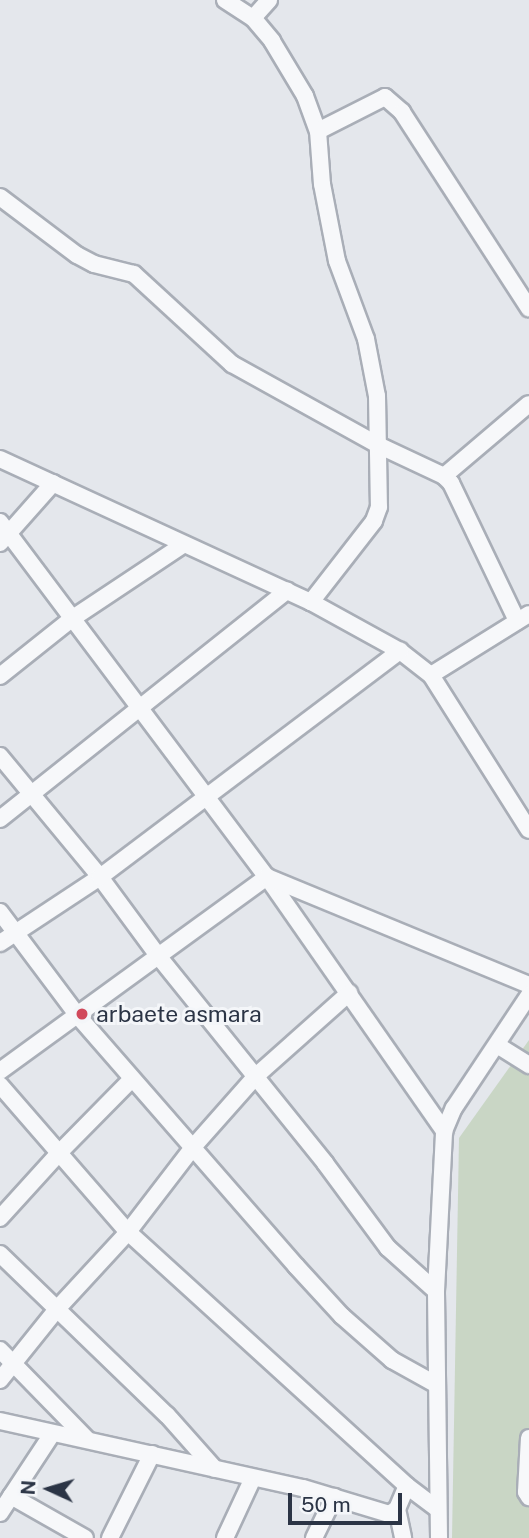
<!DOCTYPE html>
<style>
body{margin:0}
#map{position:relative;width:529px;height:1538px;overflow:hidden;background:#e4e7ec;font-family:"Public Sans",sans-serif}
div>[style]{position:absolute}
.green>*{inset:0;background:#c9d6c5}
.roads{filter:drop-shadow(2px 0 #a9aeb7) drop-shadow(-2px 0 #a9aeb7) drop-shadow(0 2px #a9aeb7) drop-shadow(0 -2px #a9aeb7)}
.minor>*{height:16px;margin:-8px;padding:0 8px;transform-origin:8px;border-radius:8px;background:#f7f8fa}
.dots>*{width:19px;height:19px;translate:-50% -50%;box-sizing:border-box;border:4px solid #f4f6f9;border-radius:50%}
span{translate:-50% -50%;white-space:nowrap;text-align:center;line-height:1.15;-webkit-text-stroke:6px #f4f6f9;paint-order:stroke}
.poi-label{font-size:23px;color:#2b3445}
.left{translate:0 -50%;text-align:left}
.north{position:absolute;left:14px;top:1454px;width:70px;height:70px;-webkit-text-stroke:5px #f4f6f9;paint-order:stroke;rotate:274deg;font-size:19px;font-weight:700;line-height:28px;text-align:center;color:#2b3445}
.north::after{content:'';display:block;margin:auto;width:24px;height:32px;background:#2b3445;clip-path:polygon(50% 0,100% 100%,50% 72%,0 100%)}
.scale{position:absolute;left:288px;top:1493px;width:114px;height:32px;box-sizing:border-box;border:4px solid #2b3445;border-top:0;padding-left:9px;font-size:21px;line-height:24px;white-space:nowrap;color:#2b3445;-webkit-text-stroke:5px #f4f6f9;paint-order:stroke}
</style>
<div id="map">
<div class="green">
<div style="clip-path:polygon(529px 1040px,529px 1538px,452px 1538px,459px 1138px)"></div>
</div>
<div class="roads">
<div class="minor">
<div style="left:225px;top:0;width:33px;rotate:33deg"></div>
<div style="left:253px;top:18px;width:30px;rotate:50deg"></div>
<div style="left:272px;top:41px;width:64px;rotate:59deg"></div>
<div style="left:305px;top:96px;width:37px;rotate:70deg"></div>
<div style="left:318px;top:131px;width:53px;rotate:85.7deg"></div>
<div style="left:322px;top:184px;width:78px;rotate:79deg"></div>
<div style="left:337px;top:261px;width:83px;rotate:69.6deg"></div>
<div style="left:366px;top:339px;width:58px;rotate:79.1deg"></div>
<div style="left:377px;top:396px;width:111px;rotate:89deg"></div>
<div style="left:379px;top:507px;width:15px;rotate:110deg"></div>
<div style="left:374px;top:521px;width:103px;rotate:127.9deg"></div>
<div style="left:253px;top:18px;width:24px;rotate:-48deg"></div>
<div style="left:318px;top:131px;width:75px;rotate:-26.9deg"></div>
<div style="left:385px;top:97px;width:23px;rotate:41deg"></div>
<div style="left:402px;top:112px;width:234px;rotate:57.1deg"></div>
<div style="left:0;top:197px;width:96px;rotate:37deg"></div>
<div style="left:77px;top:255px;width:19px;rotate:28deg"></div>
<div style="left:94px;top:264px;width:41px;rotate:14deg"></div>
<div style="left:134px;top:274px;width:133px;rotate:42.6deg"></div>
<div style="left:232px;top:364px;width:167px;rotate:29deg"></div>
<div style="left:378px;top:445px;width:73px;rotate:25.2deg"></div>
<div style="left:444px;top:476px;width:10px;rotate:45deg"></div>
<div style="left:451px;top:483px;width:153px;rotate:64.4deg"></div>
<div style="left:0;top:459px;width:342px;rotate:24.7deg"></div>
<div style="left:311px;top:602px;width:102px;rotate:28.8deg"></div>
<div style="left:400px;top:651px;width:39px;rotate:38deg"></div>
<div style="left:431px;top:675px;width:183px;rotate:57.7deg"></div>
<div style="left:444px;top:476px;width:111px;rotate:-40.3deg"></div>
<div style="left:0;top:522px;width:444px;rotate:53.1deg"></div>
<div style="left:267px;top:877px;width:310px;rotate:55.1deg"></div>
<div style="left:0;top:543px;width:80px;rotate:-48.5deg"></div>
<div style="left:431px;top:675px;width:115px;rotate:-31.9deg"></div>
<div style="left:0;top:676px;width:93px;rotate:-38.5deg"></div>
<div style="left:73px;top:618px;width:132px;rotate:-33.6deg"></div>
<div style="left:0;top:756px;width:157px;rotate:50.4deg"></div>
<div style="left:100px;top:877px;width:99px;rotate:53.6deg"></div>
<div style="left:159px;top:957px;width:265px;rotate:51.1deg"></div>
<div style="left:325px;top:1163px;width:106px;rotate:53.5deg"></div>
<div style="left:388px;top:1248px;width:64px;rotate:41.9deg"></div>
<div style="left:0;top:819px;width:367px;rotate:-38.5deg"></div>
<div style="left:0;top:912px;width:130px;rotate:53.1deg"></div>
<div style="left:78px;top:1016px;width:332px;rotate:48.9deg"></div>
<div style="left:296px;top:1266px;width:68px;rotate:47.4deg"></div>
<div style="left:342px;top:1316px;width:67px;rotate:41.3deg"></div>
<div style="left:392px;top:1360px;width:51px;rotate:29.1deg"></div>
<div style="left:0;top:943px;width:120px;rotate:-33.4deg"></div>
<div style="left:100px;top:877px;width:376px;rotate:-37deg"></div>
<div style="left:497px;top:1045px;width:38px;rotate:32deg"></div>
<div style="left:0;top:1071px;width:330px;rotate:-36deg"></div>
<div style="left:267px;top:877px;width:283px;rotate:22.4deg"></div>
<div style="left:0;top:1085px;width:195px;rotate:49deg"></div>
<div style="left:128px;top:1232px;width:377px;rotate:42.3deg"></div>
<div style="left:407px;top:1486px;width:38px;rotate:37deg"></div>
<div style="left:0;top:1218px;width:86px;rotate:-47.8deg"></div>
<div style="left:58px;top:1154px;width:105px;rotate:-45.4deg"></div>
<div style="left:0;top:1254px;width:232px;rotate:44deg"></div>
<div style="left:167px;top:1415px;width:72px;rotate:48.4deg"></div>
<div style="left:0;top:1350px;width:124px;rotate:45.7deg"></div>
<div style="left:0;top:1380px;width:91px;rotate:-51.2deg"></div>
<div style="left:57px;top:1309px;width:105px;rotate:-47.3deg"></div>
<div style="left:128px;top:1232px;width:108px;rotate:-52.5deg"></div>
<div style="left:194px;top:1146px;width:94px;rotate:-48.5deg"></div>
<div style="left:256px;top:1076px;width:125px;rotate:-41.7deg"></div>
<div style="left:0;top:1421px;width:310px;rotate:12.5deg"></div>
<div style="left:303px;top:1488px;width:90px;rotate:16.8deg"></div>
<div style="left:389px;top:1514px;width:9px;rotate:-32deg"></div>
<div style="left:397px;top:1509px;width:25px;rotate:-67deg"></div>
<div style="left:529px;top:1438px;width:54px;rotate:93.2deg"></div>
<div style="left:526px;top:1492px;width:6px;rotate:59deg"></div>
<div style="left:11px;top:1496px;width:85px;rotate:29.6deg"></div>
<div style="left:397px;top:1509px;width:30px;rotate:78deg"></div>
<div style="left:0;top:1513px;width:95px;rotate:-56.6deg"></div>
<div style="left:110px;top:1538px;width:94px;rotate:-63.4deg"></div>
<div style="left:225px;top:1538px;width:66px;rotate:-65deg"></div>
<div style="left:314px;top:1538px;width:46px;rotate:-64deg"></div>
<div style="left:439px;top:1538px;width:247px;rotate:-90.7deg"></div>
<div style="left:436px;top:1291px;width:160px;rotate:-87.1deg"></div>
<div style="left:444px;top:1131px;width:25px;rotate:-67deg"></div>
<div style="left:454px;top:1108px;width:136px;rotate:-56.4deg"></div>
</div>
</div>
<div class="dots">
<div style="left:82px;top:1014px;background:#d1495b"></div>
</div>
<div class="poi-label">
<span class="left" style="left:96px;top:1014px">arbaete asmara</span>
</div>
<div class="north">N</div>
<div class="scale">50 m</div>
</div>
